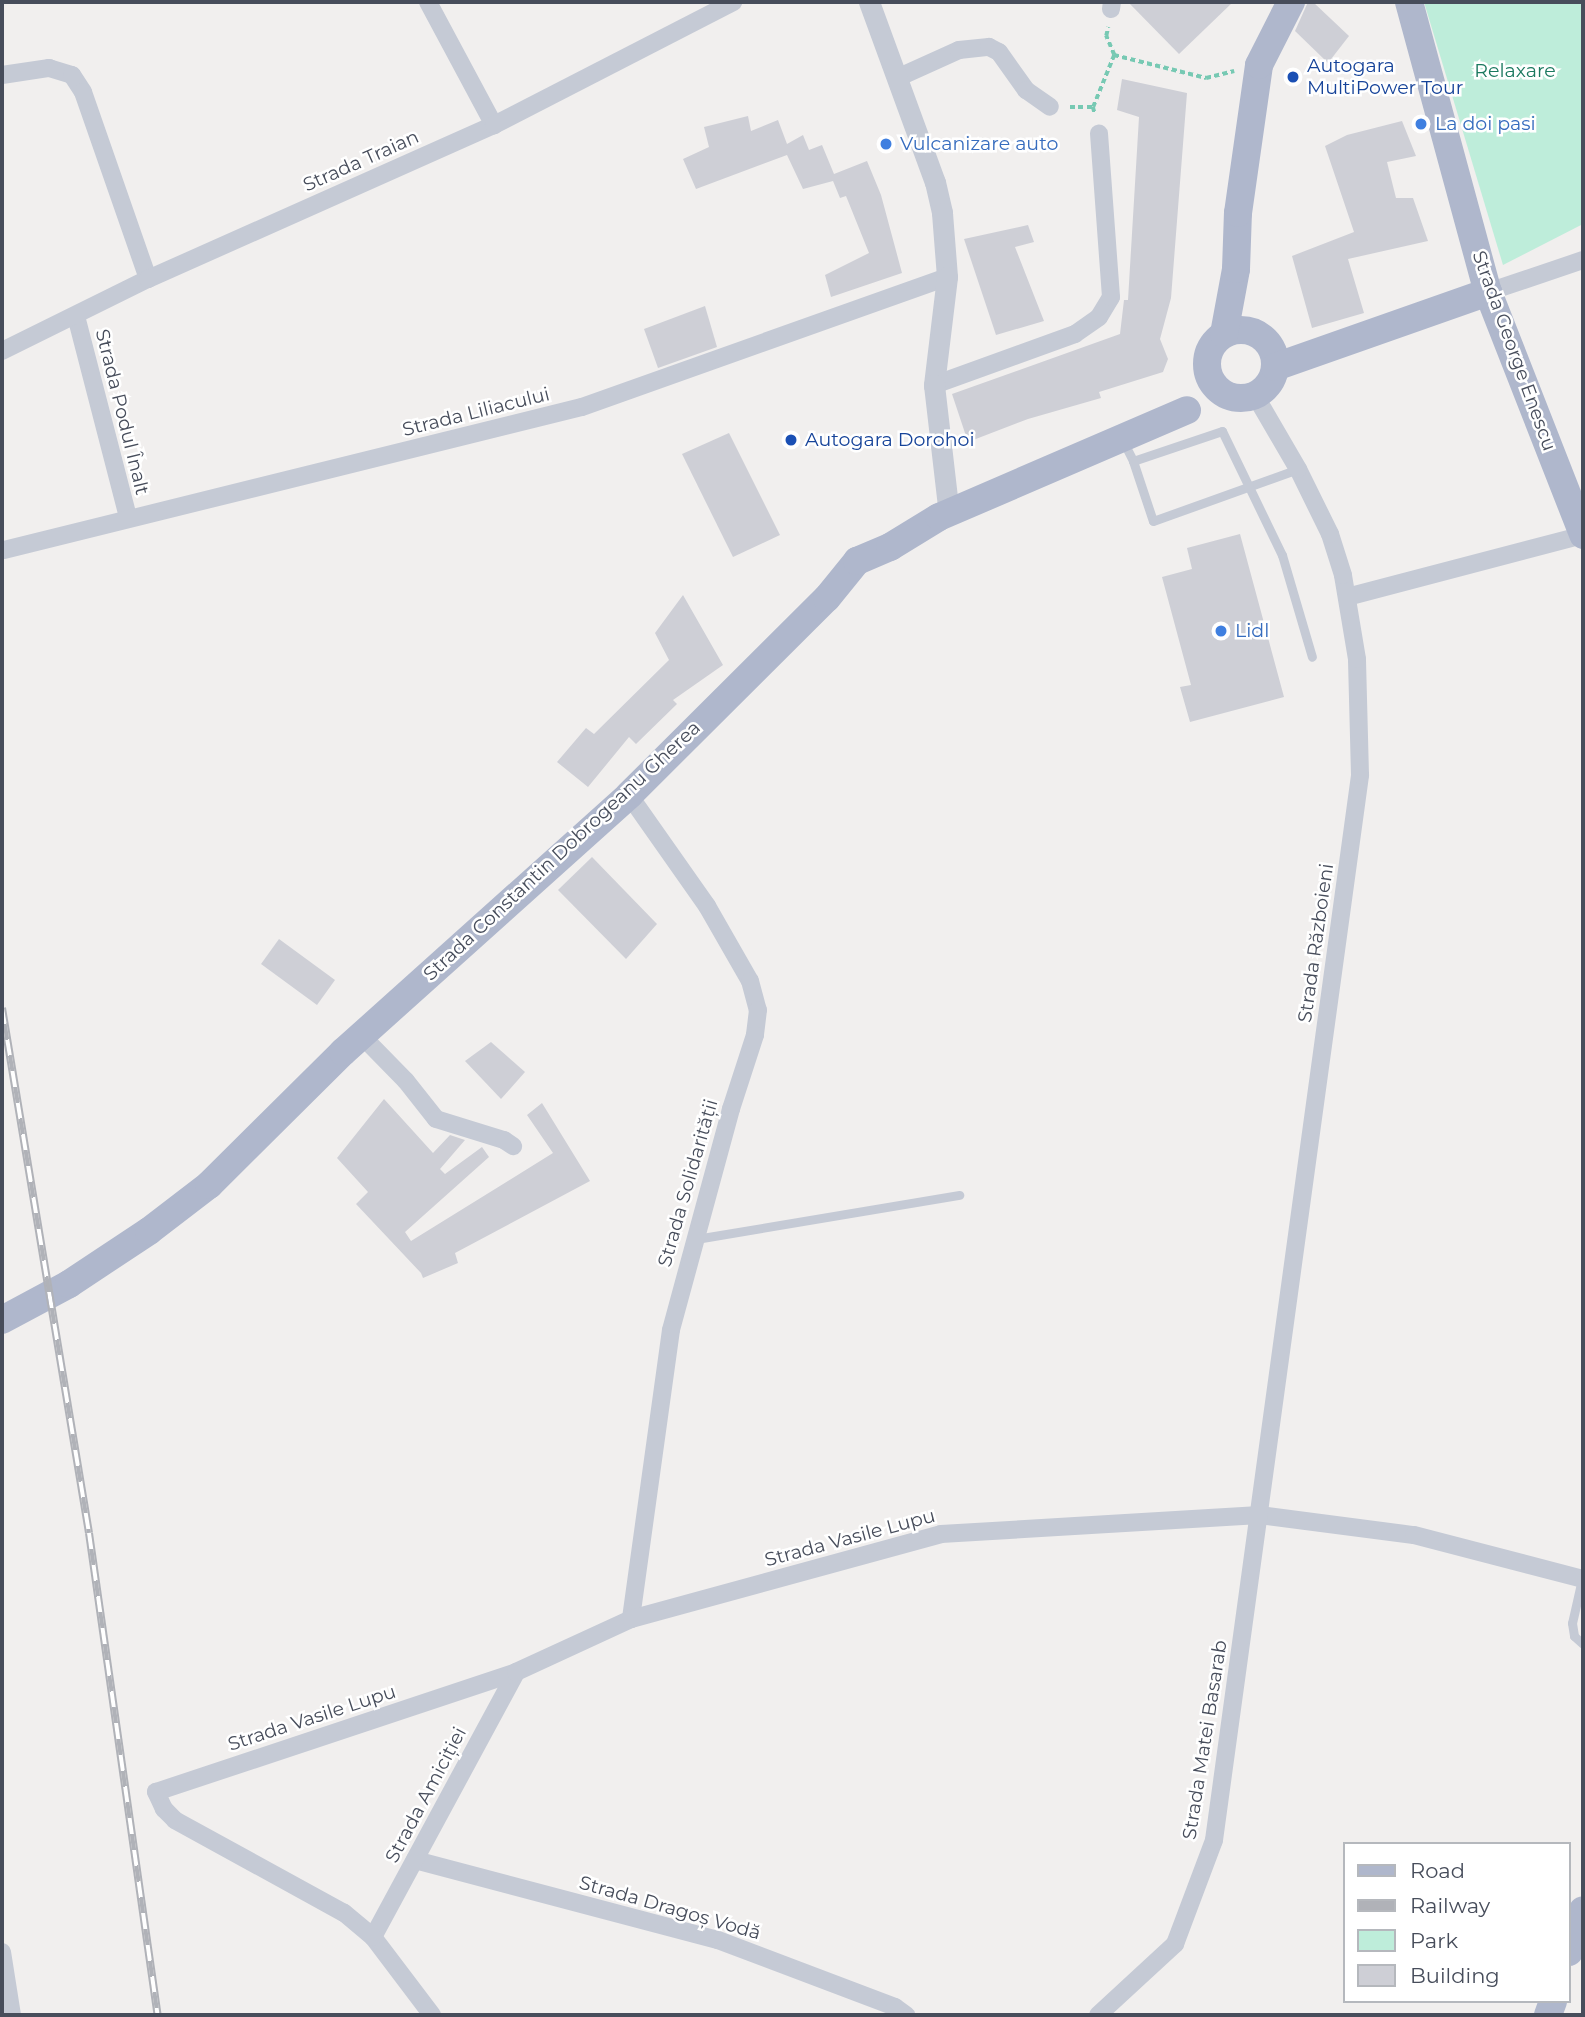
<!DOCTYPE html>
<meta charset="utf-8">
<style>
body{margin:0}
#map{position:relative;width:1585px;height:2017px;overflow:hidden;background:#f1efee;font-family:Montserrat,sans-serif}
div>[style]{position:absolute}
.green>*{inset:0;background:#beedda}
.building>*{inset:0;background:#cecfd6}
.path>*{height:3.5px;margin-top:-1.75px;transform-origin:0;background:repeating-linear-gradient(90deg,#77c9b3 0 5px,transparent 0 8.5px)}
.service>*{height:9px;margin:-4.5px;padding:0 4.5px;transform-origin:4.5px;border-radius:4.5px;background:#c5cad5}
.minor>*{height:18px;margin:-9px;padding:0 9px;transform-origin:9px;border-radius:9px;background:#c5cad5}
.tertiary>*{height:21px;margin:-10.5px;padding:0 10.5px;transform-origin:10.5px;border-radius:10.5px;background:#c5cad5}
.primary>*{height:28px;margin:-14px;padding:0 14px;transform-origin:14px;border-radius:14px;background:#afb7cc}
.primary>.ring{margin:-14px;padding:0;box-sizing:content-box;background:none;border:28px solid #afb7cc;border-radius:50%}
.rail>*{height:8px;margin-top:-4px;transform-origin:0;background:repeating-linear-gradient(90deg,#fff 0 16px,#b0b2b8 0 32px);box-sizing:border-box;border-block:2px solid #b0b2b8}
.dots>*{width:19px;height:19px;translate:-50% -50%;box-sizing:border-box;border:4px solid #fff;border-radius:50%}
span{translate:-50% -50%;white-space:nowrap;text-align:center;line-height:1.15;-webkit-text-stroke:5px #fff;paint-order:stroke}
.transit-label{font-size:19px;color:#164399}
.left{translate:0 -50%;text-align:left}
.park-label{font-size:19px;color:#1b795f}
.shop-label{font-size:19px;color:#366cbe}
.street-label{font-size:19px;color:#474d5b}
.frame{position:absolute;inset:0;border:4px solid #474d5b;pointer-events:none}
.legend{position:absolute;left:1343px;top:1842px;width:228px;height:161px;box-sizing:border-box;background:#fff;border:2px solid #b5b8bd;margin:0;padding:9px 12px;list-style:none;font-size:21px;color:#474d5b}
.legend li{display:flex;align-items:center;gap:14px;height:35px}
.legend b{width:35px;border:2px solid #b5b8bd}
</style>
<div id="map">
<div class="green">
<div style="clip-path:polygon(1424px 2px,1583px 2px,1583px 224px,1503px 265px)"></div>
</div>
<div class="building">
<div style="clip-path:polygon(1128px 2px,1233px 2px,1179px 54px)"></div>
<div style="clip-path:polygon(1308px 2px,1313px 2px,1349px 36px,1328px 63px,1295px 31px)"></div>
<div style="clip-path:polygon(1122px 79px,1187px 93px,1171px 298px,1160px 339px,1168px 359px,1163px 372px,1099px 392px,1101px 398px,1028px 419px,968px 442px,952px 394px,1120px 334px,1124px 300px,1128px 300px,1139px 117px,1117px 110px)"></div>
<div style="clip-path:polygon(748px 116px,751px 131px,778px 120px,787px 144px,803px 135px,809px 150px,822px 145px,834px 174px,867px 161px,881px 195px,902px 273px,831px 297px,825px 275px,869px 253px,846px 196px,840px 198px,833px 181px,803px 189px,787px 155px,696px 189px,683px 159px,709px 147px,704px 127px)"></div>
<div style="clip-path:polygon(1402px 121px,1416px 156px,1387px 162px,1396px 198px,1413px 198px,1428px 241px,1348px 259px,1364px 313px,1312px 328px,1292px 256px,1354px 232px,1325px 146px,1347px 135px)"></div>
<div style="clip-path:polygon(1028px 225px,1034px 242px,1015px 247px,1044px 321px,996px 335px,964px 239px)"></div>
<div style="clip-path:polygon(705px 306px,717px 347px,658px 368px,644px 329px)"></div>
<div style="clip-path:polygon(729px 433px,780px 535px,733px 557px,682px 454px)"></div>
<div style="clip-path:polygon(1240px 534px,1284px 697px,1190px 722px,1180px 687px,1191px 685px,1162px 577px,1192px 569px,1187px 548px)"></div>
<div style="clip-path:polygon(683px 595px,723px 665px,673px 700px,677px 704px,636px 744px,629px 737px,588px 787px,557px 762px,586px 728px,594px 734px,669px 660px,655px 633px)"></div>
<div style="clip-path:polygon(592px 857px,657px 924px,626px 959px,558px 890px)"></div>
<div style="clip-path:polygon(279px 939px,335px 980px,317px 1005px,261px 964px)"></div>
<div style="clip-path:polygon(491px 1042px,525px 1072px,501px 1099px,465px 1061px)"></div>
<div style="clip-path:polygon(384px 1099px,433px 1153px,450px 1135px,465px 1140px,440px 1169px,445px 1174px,482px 1147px,489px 1157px,405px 1232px,411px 1241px,553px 1153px,527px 1115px,542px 1103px,590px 1181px,455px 1253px,458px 1263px,423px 1278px,421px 1273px,356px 1204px,368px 1192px,337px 1158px)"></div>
</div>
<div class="path">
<div style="left:1114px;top:55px;width:95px;rotate:14deg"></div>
<div style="left:1206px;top:78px;width:29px;rotate:-14deg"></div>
<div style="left:1070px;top:107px;width:23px"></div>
<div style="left:1093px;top:107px;width:7px;rotate:74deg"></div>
<div style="left:1093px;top:107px;width:56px;rotate:-68deg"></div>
<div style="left:1114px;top:55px;width:21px;rotate:-113deg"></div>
<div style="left:1106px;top:36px;width:9px;rotate:-77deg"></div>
</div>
<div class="service">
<div style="left:1123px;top:441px;width:22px;rotate:63deg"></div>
<div style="left:1133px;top:461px;width:63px;rotate:71.6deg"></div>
<div style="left:1153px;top:521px;width:154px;rotate:-19.7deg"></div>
<div style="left:1133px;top:461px;width:94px;rotate:-18.6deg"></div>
<div style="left:1222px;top:431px;width:138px;rotate:64.2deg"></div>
<div style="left:1282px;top:555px;width:106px;rotate:73.6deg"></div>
<div style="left:696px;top:1239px;width:267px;rotate:-9.5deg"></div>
<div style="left:1582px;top:1579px;width:45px;rotate:102.8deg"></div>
<div style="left:1572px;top:1623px;width:13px;rotate:81deg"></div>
<div style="left:1574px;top:1636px;width:12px;rotate:42deg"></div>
</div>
<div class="minor">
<div style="left:428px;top:2px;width:140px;rotate:61.8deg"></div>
<div style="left:1111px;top:9px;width:7px;rotate:-82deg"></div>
<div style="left:2px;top:75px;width:48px;rotate:-8.5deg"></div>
<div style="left:49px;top:68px;width:24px;rotate:17deg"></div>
<div style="left:72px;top:75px;width:20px;rotate:57deg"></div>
<div style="left:83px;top:92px;width:198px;rotate:70.8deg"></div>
<div style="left:897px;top:78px;width:68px;rotate:-24.3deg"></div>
<div style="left:959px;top:50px;width:30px;rotate:-6deg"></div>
<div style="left:989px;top:47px;width:11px;rotate:27deg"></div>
<div style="left:999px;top:52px;width:47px;rotate:54.6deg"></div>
<div style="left:1026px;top:90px;width:29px;rotate:35deg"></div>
<div style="left:1488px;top:292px;width:100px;rotate:-18.6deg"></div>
<div style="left:76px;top:316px;width:208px;rotate:75.5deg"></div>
<div style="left:2px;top:351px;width:163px;rotate:-26.3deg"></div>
<div style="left:148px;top:279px;width:379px;rotate:-24deg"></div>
<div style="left:494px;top:125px;width:269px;rotate:-27.2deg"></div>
<div style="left:934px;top:385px;width:150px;rotate:-19.9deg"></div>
<div style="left:1075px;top:334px;width:29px;rotate:-35deg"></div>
<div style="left:1099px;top:317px;width:23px;rotate:-59deg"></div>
<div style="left:1111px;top:297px;width:164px;rotate:-94.2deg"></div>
<div style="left:4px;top:550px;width:595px;rotate:-13.9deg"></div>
<div style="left:582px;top:407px;width:387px;rotate:-19.6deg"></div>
<div style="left:1347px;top:597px;width:244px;rotate:-14.7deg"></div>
<div style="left:629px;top:795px;width:136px;rotate:54.9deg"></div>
<div style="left:707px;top:906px;width:86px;rotate:60.2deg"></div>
<div style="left:750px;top:981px;width:30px;rotate:75deg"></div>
<div style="left:758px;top:1010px;width:25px;rotate:97deg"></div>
<div style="left:755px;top:1035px;width:78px;rotate:108deg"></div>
<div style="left:731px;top:1109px;width:229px;rotate:105.2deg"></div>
<div style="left:671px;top:1330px;width:292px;rotate:97.9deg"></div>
<div style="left:361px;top:1035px;width:64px;rotate:45.6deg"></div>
<div style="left:406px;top:1081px;width:48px;rotate:51.7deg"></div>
<div style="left:436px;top:1119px;width:71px;rotate:17.2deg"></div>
<div style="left:504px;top:1140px;width:11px;rotate:34deg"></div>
<div style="left:415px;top:1860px;width:313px;rotate:14.8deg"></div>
<div style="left:718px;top:1940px;width:189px;rotate:20.7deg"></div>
<div style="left:895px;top:2007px;width:14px;rotate:36deg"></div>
<div style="left:373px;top:1937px;width:301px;rotate:-61.6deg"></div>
<div style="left:2px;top:1952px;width:64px;rotate:81deg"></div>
<div style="left:432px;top:2015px;width:98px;rotate:-127.1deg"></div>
<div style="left:373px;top:1937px;width:38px;rotate:-140deg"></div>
<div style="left:344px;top:1913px;width:193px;rotate:-151.2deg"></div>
<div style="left:175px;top:1820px;width:16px;rotate:-135deg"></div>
<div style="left:164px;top:1809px;width:19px;rotate:-115deg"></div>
<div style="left:156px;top:1792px;width:379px;rotate:-18.4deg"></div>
<div style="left:516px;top:1672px;width:127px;rotate:-24.7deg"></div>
<div style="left:631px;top:1619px;width:321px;rotate:-15.3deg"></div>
<div style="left:941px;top:1534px;width:319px;rotate:-3.4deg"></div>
<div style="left:1259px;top:1515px;width:156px;rotate:7.4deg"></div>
<div style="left:1414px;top:1535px;width:175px;rotate:14.6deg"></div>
<div style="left:1098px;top:2015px;width:105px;rotate:-42.7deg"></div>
<div style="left:1175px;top:1944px;width:111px;rotate:-69.4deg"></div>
<div style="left:1214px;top:1840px;width:1075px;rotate:-82.19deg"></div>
<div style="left:1360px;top:775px;width:116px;rotate:-91.5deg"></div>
<div style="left:1357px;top:659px;width:85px;rotate:-99.5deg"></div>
<div style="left:1343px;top:575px;width:43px;rotate:-107.6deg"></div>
<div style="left:1330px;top:534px;width:72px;rotate:-116.2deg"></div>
<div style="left:1298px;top:469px;width:86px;rotate:-120.2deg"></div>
</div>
<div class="tertiary">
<div style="left:869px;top:2px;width:192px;rotate:69.9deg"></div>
<div style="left:935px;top:182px;width:32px;rotate:77deg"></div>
<div style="left:942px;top:213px;width:64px;rotate:85.5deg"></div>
<div style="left:947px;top:277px;width:109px;rotate:96.9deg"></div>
<div style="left:934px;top:385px;width:130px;rotate:83.4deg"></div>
</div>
<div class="primary">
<div style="left:1409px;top:2px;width:301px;rotate:74.8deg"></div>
<div style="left:1488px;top:292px;width:261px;rotate:68.6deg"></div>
<div class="ring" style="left:1207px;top:330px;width:40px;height:40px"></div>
<div style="left:1224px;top:334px;width:66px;rotate:-79.5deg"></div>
<div style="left:1236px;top:269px;width:56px;rotate:-88deg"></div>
<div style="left:1238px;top:213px;width:149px;rotate:-81.9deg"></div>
<div style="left:1259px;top:65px;width:71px;rotate:-63.1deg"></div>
<div style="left:1275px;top:367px;width:226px;rotate:-19.4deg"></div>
<div style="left:2px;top:1320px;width:76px;rotate:-28.2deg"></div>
<div style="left:69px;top:1284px;width:96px;rotate:-33.5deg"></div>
<div style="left:149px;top:1231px;width:76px;rotate:-37.5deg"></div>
<div style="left:209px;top:1185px;width:189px;rotate:-44.8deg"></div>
<div style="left:343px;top:1052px;width:385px;rotate:-41.9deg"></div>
<div style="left:629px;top:795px;width:279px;rotate:-44.9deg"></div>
<div style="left:827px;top:598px;width:48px;rotate:-51deg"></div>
<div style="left:857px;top:561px;width:36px;rotate:-23deg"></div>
<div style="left:890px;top:547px;width:57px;rotate:-31.5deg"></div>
<div style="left:939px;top:517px;width:270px;rotate:-23.3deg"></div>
<div style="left:1569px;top:1952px;width:44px;rotate:-71.6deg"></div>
<div style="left:1548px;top:2015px;width:15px;rotate:-70deg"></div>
</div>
<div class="rail">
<div style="left:2px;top:1008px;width:532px;rotate:80.59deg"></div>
<div style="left:89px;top:1533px;width:487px;rotate:81.9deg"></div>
</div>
<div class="dots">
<div style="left:1293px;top:77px;background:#1a4fb4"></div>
<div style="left:1421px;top:124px;background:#3f7fe0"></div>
<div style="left:886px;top:144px;background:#3f7fe0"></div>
<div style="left:791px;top:440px;background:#1a4fb4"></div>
<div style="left:1221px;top:631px;background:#3f7fe0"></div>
</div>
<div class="transit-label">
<span class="left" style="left:1307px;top:77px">Autogara<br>MultiPower Tour</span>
<span class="left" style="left:805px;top:440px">Autogara Dorohoi</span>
</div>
<div class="park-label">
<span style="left:1515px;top:71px">Relaxare</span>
</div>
<div class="shop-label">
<span class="left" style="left:1435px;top:124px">La doi pasi</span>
<span class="left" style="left:900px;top:144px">Vulcanizare auto</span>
<span class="left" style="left:1235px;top:631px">Lidl</span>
</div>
<div class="street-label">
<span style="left:361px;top:161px;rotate:-24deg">Strada Traian</span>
<span style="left:1514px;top:351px;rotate:70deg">Strada George Enescu</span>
<span style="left:122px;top:412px;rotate:76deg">Strada Podul Înalt</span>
<span style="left:476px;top:412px;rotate:-14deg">Strada Liliacului</span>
<span style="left:562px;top:851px;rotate:-43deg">Strada Constantin Dobrogeanu Gherea</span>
<span style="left:1316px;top:943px;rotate:-82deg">Strada Războieni</span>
<span style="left:688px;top:1183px;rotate:-74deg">Strada Solidarității</span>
<span style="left:850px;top:1538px;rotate:-15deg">Strada Vasile Lupu</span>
<span style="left:312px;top:1718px;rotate:-18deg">Strada Vasile Lupu</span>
<span style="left:1205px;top:1740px;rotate:-81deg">Strada Matei Basarab</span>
<span style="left:426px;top:1795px;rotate:-62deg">Strada Amiciției</span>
<span style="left:670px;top:1908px;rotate:16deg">Strada Dragoș Vodă</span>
</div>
<div class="frame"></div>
<ul class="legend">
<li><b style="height:9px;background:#afb7cc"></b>Road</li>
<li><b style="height:9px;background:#b0b2b8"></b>Railway</li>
<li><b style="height:19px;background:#beedda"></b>Park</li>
<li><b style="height:19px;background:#cecfd6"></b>Building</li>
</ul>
</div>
